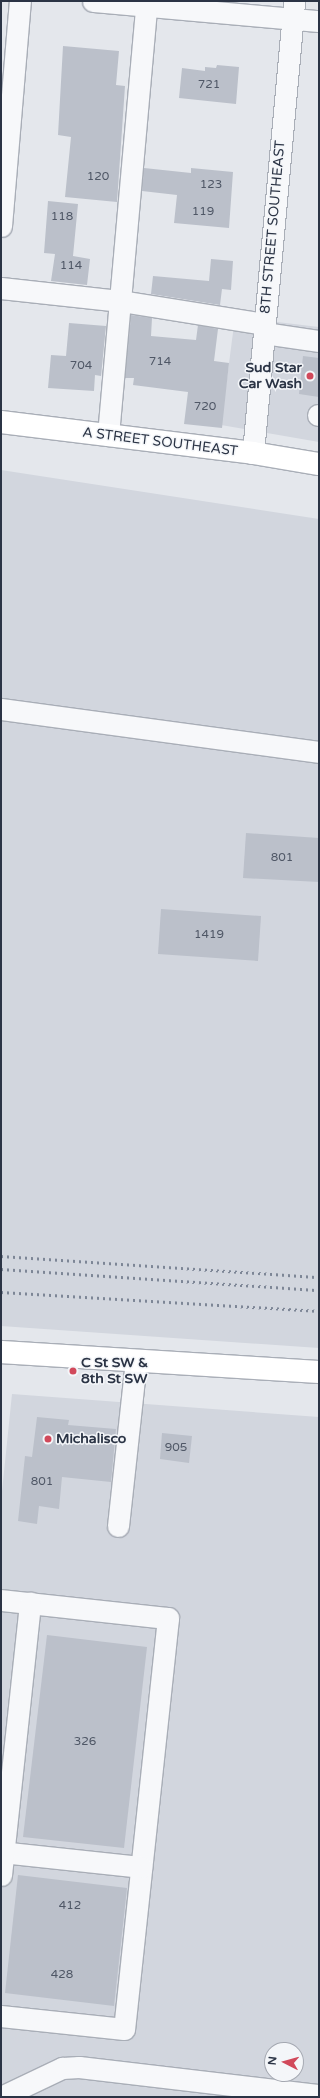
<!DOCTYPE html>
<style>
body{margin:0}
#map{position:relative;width:320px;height:2098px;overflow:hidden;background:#e4e7ec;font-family:"Varela Round",sans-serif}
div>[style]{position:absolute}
.built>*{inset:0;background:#d2d6de}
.building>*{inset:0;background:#bbc0ca}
.roads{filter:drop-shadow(1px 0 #a9aeb7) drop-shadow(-1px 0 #a9aeb7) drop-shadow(0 1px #a9aeb7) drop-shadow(0 -1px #a9aeb7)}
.minor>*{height:21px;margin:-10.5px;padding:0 10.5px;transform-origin:10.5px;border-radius:10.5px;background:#f7f8fa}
.major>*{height:22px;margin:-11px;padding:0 11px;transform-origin:11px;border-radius:11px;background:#fff}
.rail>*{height:3px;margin-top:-1.5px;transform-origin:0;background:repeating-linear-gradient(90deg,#7d8696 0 2px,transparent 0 6px)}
.dots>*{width:11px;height:11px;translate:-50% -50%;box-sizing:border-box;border:2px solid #f4f6f9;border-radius:50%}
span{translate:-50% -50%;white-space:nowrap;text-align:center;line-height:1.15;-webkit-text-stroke:3px #f4f6f9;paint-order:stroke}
.number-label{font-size:12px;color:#4f5766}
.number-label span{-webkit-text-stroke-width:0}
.street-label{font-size:14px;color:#2b3445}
.poi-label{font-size:14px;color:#2b3445;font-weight:700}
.right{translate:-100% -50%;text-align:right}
.left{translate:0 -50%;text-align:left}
.frame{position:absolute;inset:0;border:2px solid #2b3445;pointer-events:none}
.north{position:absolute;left:264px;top:2042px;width:40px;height:40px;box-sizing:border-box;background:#f4f6f9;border:1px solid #a4a8b1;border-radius:50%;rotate:276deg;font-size:11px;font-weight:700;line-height:16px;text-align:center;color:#2b3445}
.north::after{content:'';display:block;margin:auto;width:14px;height:18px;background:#d1495b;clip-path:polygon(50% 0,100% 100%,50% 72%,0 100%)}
</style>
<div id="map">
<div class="built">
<div style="clip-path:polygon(235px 317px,319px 327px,319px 442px,221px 425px)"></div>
<div style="clip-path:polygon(1px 470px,319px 519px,319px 1348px,1px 1326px)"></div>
<div style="clip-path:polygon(evenodd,12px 1394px,319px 1417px,319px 2097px,1px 2097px,1px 1501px,12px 1394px,272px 2050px,296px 2050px,296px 2074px,272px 2074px,272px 2050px)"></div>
</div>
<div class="building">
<div style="clip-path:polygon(63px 46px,119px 51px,116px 85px,125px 86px,117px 202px,65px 197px,71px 137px,58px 135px)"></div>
<div style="clip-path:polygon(217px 65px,239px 67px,236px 104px,179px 98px,182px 68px,205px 71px,205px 67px,216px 68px)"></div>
<div style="clip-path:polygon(144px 168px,191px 173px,191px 168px,233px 172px,229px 228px,174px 223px,177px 195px,142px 191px)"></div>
<div style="clip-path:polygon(48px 201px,78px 204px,73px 256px,90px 259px,87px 285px,51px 281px,55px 254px,44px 253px)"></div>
<div style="clip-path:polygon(211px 259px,233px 261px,231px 290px,222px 289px,220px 305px,151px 294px,153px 276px,209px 281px)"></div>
<div style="clip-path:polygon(131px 315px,152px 318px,151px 336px,196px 340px,198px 325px,218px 329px,214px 361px,229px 363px,222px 428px,184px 424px,188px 392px,133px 385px,134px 378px,125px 378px)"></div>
<div style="clip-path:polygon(69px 323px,106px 326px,101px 376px,95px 375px,94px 391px,48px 388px,51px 355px,66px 356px)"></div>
<div style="clip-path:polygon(303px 356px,319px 358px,319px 397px,299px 394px)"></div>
<div style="clip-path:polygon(246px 833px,319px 838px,319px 882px,243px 878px)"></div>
<div style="clip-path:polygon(161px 909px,261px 916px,258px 961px,158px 954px)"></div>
<div style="clip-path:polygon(37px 1417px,69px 1420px,68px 1425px,116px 1429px,111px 1482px,62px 1477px,59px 1509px,39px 1506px,37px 1524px,18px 1521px,25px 1456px,32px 1457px)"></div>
<div style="clip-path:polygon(162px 1433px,192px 1436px,189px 1463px,160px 1459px)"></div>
<div style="clip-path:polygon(47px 1635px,147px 1647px,124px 1848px,23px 1837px)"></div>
<div style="clip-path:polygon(18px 1875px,127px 1888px,114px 2006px,5px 1993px)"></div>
</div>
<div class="roads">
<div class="minor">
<div style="left:93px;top:1px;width:227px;rotate:5.1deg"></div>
<div style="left:1px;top:226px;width:226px;rotate:-85.2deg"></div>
<div style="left:1px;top:288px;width:121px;rotate:6.2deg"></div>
<div style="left:121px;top:301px;width:146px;rotate:9.1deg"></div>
<div style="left:264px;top:333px;width:56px;rotate:8.3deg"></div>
<div style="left:318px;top:415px;width:1px"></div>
<div style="left:108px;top:435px;width:436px;rotate:-84.9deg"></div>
<div style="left:253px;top:453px;width:454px;rotate:-84.8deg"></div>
<div style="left:1px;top:709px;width:321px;rotate:7.7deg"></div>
<div style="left:118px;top:1526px;width:167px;rotate:-83.8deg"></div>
<div style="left:1px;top:1600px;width:168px;rotate:6.2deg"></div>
<div style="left:168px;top:1618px;width:413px;rotate:96.1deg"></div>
<div style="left:124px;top:2029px;width:124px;rotate:-174deg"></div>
<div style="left:1px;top:1852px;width:141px;rotate:6.1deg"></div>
<div style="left:1px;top:1875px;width:274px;rotate:-83.9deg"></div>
<div style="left:1px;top:2097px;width:68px;rotate:-25.4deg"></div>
<div style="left:62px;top:2068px;width:17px;rotate:-3deg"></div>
<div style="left:79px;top:2067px;width:242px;rotate:6.7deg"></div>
</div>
<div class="major">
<div style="left:1px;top:422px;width:254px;rotate:7deg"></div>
<div style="left:253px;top:453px;width:67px;rotate:9.5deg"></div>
<div style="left:1px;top:1352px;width:319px;rotate:3.6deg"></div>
</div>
</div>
<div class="rail">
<div style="left:1px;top:1256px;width:319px;rotate:3.8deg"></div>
<div style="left:1px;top:1269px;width:319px;rotate:3.8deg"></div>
<div style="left:1px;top:1292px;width:319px;rotate:3.4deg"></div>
</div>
<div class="dots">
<div style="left:310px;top:376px;background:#d1495b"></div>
<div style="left:73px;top:1371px;background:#d1495b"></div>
<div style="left:48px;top:1439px;background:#d1495b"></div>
</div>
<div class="number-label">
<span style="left:209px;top:85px">721</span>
<span style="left:98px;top:177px">120</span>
<span style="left:211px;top:185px">123</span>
<span style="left:203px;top:212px">119</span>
<span style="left:62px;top:217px">118</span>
<span style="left:71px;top:266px">114</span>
<span style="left:160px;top:362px">714</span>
<span style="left:81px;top:366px">704</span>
<span style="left:205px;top:407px">720</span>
<span style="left:282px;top:858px">801</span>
<span style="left:209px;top:935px">1419</span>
<span style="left:176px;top:1448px">905</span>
<span style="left:42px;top:1482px">801</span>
<span style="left:85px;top:1742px">326</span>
<span style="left:70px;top:1906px">412</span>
<span style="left:62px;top:1975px">428</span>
</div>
<div class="street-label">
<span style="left:273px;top:227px;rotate:-85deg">8TH STREET SOUTHEAST</span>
<span style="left:160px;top:442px;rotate:7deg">A STREET SOUTHEAST</span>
</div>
<div class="poi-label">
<span class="right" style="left:302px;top:376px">Sud Star<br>Car Wash</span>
<span class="left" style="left:81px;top:1371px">C St SW &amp;<br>8th St SW</span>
<span class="left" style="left:56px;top:1439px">Michalisco</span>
</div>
<div class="frame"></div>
<div class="north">N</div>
</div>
